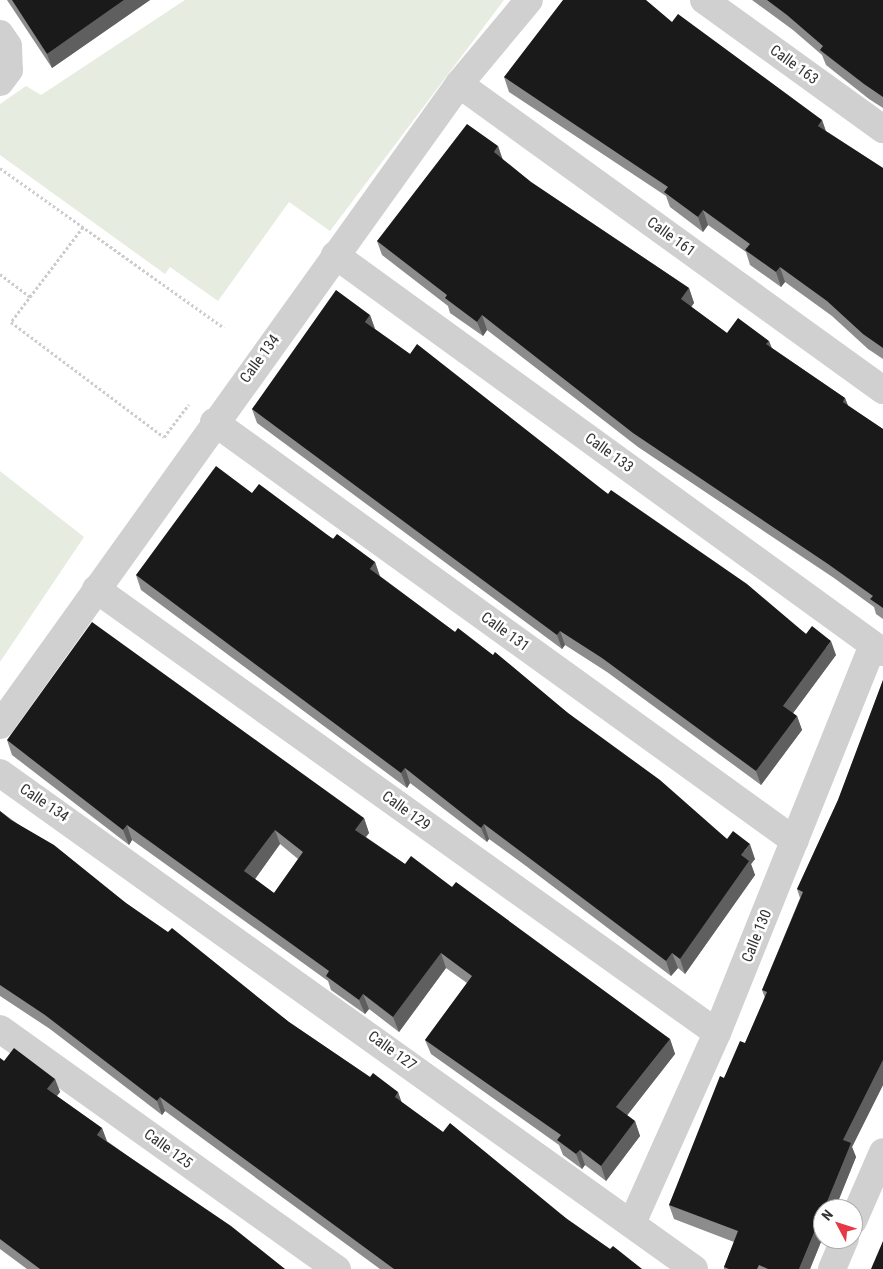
<!DOCTYPE html>
<style>
body{margin:0}
#map{position:relative;width:883px;height:1269px;overflow:hidden;background:#fff;font-family:"Roboto Condensed",sans-serif}
div>[style]{position:absolute}
.green>*{inset:0;background:#e6ecdf}
.path>*{height:3px;margin-top:-1.5px;transform-origin:0;background:repeating-linear-gradient(90deg,#cdcdcd 0 2.5px,transparent 0 5px)}
.minor>*{height:28px;margin:-14px;padding:0 14px;transform-origin:14px;border-radius:14px;background:#d0d0d0}
.wall>*{inset:0;background:#8c8c8c}
.shaded-wall>*{inset:0;background:#5f5f5f}
.building>*{inset:0;background:#1a1a1a}
span{translate:-50% -50%;white-space:nowrap;text-align:center;line-height:1.15;-webkit-text-stroke:5px #fff;paint-order:stroke}
.street-label{font-size:15px;color:#333}
.north{position:absolute;left:813px;top:1199px;width:50px;height:50px;box-sizing:border-box;background:#fff;border:1px solid #adadad;border-radius:50%;rotate:310deg;font-size:14px;font-weight:700;line-height:20px;text-align:center;color:#333}
.north::after{content:'';display:block;margin:auto;width:18px;height:22px;background:#e63946;clip-path:polygon(50% 0,100% 100%,50% 72%,0 100%)}
</style>
<div id="map">
<div class="green">
<div style="clip-path:polygon(185px 0,504px 0,330px 231px,289px 202px,218px 301px,170px 267px,165px 274px,0 155px,0 104px,26px 86px,41px 95px)"></div>
<div style="clip-path:polygon(0 471px,84px 537px,0 662px)"></div>
</div>
<div class="path">
<div style="left:0;top:168px;width:275px;rotate:35.5deg"></div>
<div style="left:83px;top:227px;width:119px;rotate:127.2deg"></div>
<div style="left:11px;top:322px;width:191px;rotate:36.9deg"></div>
<div style="left:164px;top:437px;width:41px;rotate:-52.9deg"></div>
<div style="left:0;top:274px;width:38px;rotate:37deg"></div>
</div>
<div class="minor">
<div style="left:704px;top:0;width:221px;rotate:35.8deg"></div>
<div style="left:0;top:34px;width:14px;rotate:56deg"></div>
<div style="left:8px;top:46px;width:24px;rotate:88deg"></div>
<div style="left:9px;top:70px;width:15px;rotate:127deg"></div>
<div style="left:459px;top:84px;width:523px;rotate:35.82deg"></div>
<div style="left:335px;top:255px;width:677px;rotate:35.92deg"></div>
<div style="left:214px;top:422px;width:716px;rotate:35.8deg"></div>
<div style="left:96px;top:589px;width:763px;rotate:35.56deg"></div>
<div style="left:0;top:725px;width:788px;rotate:-54.39deg"></div>
<div style="left:459px;top:84px;width:109px;rotate:-50.2deg"></div>
<div style="left:0;top:773px;width:853px;rotate:35.55deg"></div>
<div style="left:0;top:1029px;width:414px;rotate:35.5deg"></div>
<div style="left:853px;top:1221px;width:75px;rotate:-66.5deg"></div>
<div style="left:632px;top:1223px;width:208px;rotate:-65.9deg"></div>
<div style="left:717px;top:1033px;width:418px;rotate:-68.1deg"></div>
<div style="left:832px;top:1269px;width:33px;rotate:-67deg"></div>
</div>
<div class="wall">
<div style="clip-path:polygon(7px 0,150px 0,52px 68px)"></div>
<div style="clip-path:polygon(752px 0,883px 0,883px 108px,869px 99px,826px 65px,822px 55px,793px 30px)"></div>
<div style="clip-path:polygon(672px 22px,822px 120px,826px 131px,883px 168px,883px 359px,868px 349px,832px 316px,785px 282px,781px 287px,750px 265px,746px 252px,708px 225px,703px 232px,670px 207px,666px 196px,509px 92px,504px 77px)"></div>
<div style="clip-path:polygon(498px 146px,503px 160px,531px 182px,689px 288px,694px 303px,691px 307px,727px 333px,769px 341px,772px 348px,845px 398px,848px 406px,883px 429px,883px 619px,876px 614px,874px 607px,834px 578px,638px 447px,487px 330px,483px 336px,450px 313px,448px 306px,382px 255px,377px 241px)"></div>
<div style="clip-path:polygon(370px 315px,375px 329px,410px 354px,836px 655px,793px 713px,797px 716px,802px 730px,761px 785px,607px 672px,565px 645px,562px 649px,257px 423px,252px 409px)"></div>
<div style="clip-path:polygon(252px 493px,375px 562px,380px 576px,455px 632px,568px 713px,727px 839px,755px 859px,751px 864px,755px 875px,685px 974px,678px 968px,671px 976px,526px 866px,489px 839px,487px 842px,410px 783px,407px 788px,141px 590px,136px 575px)"></div>
<div style="clip-path:polygon(883px 680px,883px 1085px,852px 1147px,856px 1157px,835px 1209px,823px 1209px,823px 1237px,810px 1269px,724px 1269px,724px 1267px,734px 1242px,674px 1219px,669px 1205px,724px 1078px,745px 1043px,765px 998px,762px 990px,800px 898px,797px 889px,838px 800px)"></div>
<div style="clip-path:polygon(evenodd,7px 740px,364px 818px,369px 833px,366px 837px,405px 864px,452px 887px,670px 1039px,675px 1054px,627px 1115px,635px 1121px,640px 1136px,606px 1181px,585px 1165px,582px 1169px,563px 1155px,559px 1145px,431px 1054px,425px 1040px,467px 983px,446px 968px,399px 1032px,369px 1009px,365px 1014px,331px 990px,328px 981px,132px 840px,129px 845px,12px 755px,7px 740px,280px 844px,298px 859px,274px 893px,255px 879px,280px 844px)"></div>
<div style="clip-path:polygon(0 811px,289px 1022px,370px 1077px,398px 1092px,401px 1102px,443px 1132px,610px 1249px,642px 1269px,380px 1269px,165px 1111px,162px 1115px,50px 1029px,0 996px)"></div>
<div style="clip-path:polygon(0 1058px,4px 1061px,55px 1079px,60px 1092px,57px 1096px,102px 1128px,107px 1141px,285px 1269px,27px 1269px,0 1249px)"></div>
</div>
<div class="shaded-wall">
<div style="clip-path:polygon(124px 0,150px 0,52px 68px,47px 54px)"></div>
<div style="clip-path:polygon(822px 120px,827px 135px,818px 126px)"></div>
<div style="clip-path:polygon(498px 146px,503px 161px,494px 152px)"></div>
<div style="clip-path:polygon(703px 210px,708px 225px,703px 232px,698px 217px)"></div>
<div style="clip-path:polygon(780px 267px,785px 282px,781px 287px,776px 272px)"></div>
<div style="clip-path:polygon(689px 288px,694px 303px,686px 314px,681px 299px)"></div>
<div style="clip-path:polygon(370px 315px,375px 329px,365px 322px)"></div>
<div style="clip-path:polygon(482px 315px,487px 330px,483px 336px,477px 322px)"></div>
<div style="clip-path:polygon(769px 341px,774px 356px,766px 344px)"></div>
<div style="clip-path:polygon(845px 398px,851px 413px,843px 402px)"></div>
<div style="clip-path:polygon(375px 562px,380px 577px,370px 569px)"></div>
<div style="clip-path:polygon(560px 631px,565px 645px,562px 649px,557px 635px)"></div>
<div style="clip-path:polygon(831px 641px,836px 655px,788px 720px,783px 706px)"></div>
<div style="clip-path:polygon(797px 716px,802px 730px,761px 785px,756px 771px)"></div>
<div style="clip-path:polygon(405px 768px,410px 783px,407px 788px,401px 773px)"></div>
<div style="clip-path:polygon(364px 818px,369px 833px,360px 844px,355px 830px)"></div>
<div style="clip-path:polygon(484px 824px,489px 839px,487px 842px,481px 828px)"></div>
<div style="clip-path:polygon(127px 825px,132px 840px,129px 845px,123px 830px)"></div>
<div style="clip-path:polygon(275px 830px,280px 844px,250px 886px,244px 871px)"></div>
<div style="clip-path:polygon(750px 844px,755px 859px,751px 864px,755px 875px,685px 974px,680px 959px,741px 855px)"></div>
<div style="clip-path:polygon(441px 953px,446px 968px,399px 1032px,393px 1017px)"></div>
<div style="clip-path:polygon(672px 953px,678px 968px,671px 976px,666px 961px)"></div>
<div style="clip-path:polygon(363px 994px,369px 1009px,365px 1014px,359px 1000px)"></div>
<div style="clip-path:polygon(670px 1039px,675px 1054px,622px 1122px,616px 1107px)"></div>
<div style="clip-path:polygon(883px 1060px,883px 1085px,852px 1147px,856px 1157px,835px 1209px,824px 1209px,843px 1140px)"></div>
<div style="clip-path:polygon(55px 1079px,60px 1092px,52px 1102px,47px 1089px)"></div>
<div style="clip-path:polygon(398px 1092px,403px 1106px,395px 1097px)"></div>
<div style="clip-path:polygon(160px 1097px,165px 1111px,162px 1115px,157px 1101px)"></div>
<div style="clip-path:polygon(635px 1121px,640px 1136px,606px 1181px,601px 1166px)"></div>
<div style="clip-path:polygon(102px 1128px,107px 1142px,97px 1135px)"></div>
<div style="clip-path:polygon(580px 1150px,585px 1165px,582px 1169px,576px 1154px)"></div>
<div style="clip-path:polygon(823px 1211px,823px 1237px,810px 1269px,799px 1269px)"></div>
</div>
<div class="building">
<div style="clip-path:polygon(12px 0,124px 0,47px 54px)"></div>
<div style="clip-path:polygon(563px 0,646px 0,672px 22px,678px 14px,822px 120px,818px 126px,883px 168px,883px 348px,863px 334px,827px 301px,780px 267px,776px 272px,745px 250px,750px 244px,703px 210px,698px 217px,664px 192px,668px 187px,504px 77px)"></div>
<div style="clip-path:polygon(767px 0,883px 0,883px 97px,864px 84px,820px 50px,823px 46px,787px 15px)"></div>
<div style="clip-path:polygon(467px 124px,498px 146px,494px 152px,531px 182px,689px 288px,681px 299px,727px 333px,738px 318px,769px 341px,766px 344px,845px 398px,843px 402px,883px 429px,883px 608px,870px 599px,873px 596px,828px 564px,633px 433px,482px 315px,477px 322px,445px 298px,447px 295px,377px 241px)"></div>
<div style="clip-path:polygon(336px 290px,370px 315px,365px 322px,410px 354px,417px 344px,608px 494px,611px 490px,747px 584px,806px 634px,812px 626px,831px 641px,783px 706px,797px 716px,756px 771px,602px 658px,560px 631px,557px 635px,252px 409px)"></div>
<div style="clip-path:polygon(216px 466px,252px 493px,259px 484px,333px 539px,337px 534px,375px 562px,370px 569px,455px 632px,458px 628px,493px 655px,495px 652px,568px 713px,660px 780px,727px 839px,733px 831px,750px 844px,741px 855px,749px 861px,680px 959px,672px 953px,666px 961px,520px 851px,484px 824px,481px 828px,405px 768px,401px 773px,136px 575px)"></div>
<div style="clip-path:polygon(evenodd,92px 622px,364px 818px,355px 830px,405px 864px,411px 856px,452px 887px,456px 882px,670px 1039px,616px 1107px,635px 1121px,601px 1166px,580px 1150px,576px 1154px,557px 1140px,561px 1135px,425px 1040px,472px 976px,441px 953px,393px 1017px,363px 994px,359px 1000px,326px 976px,329px 971px,127px 825px,123px 830px,7px 740px,92px 622px,275px 830px,303px 852px,274px 893px,244px 871px,275px 830px)"></div>
<div style="clip-path:polygon(883px 680px,883px 1060px,843px 1140px,851px 1143px,824px 1209px,823px 1209px,823px 1211px,799px 1269px,768px 1269px,759px 1265px,757px 1269px,729px 1269px,724px 1267px,738px 1231px,669px 1205px,720px 1076px,724px 1078px,740px 1041px,745px 1043px,767px 992px,762px 990px,803px 892px,797px 889px,838px 800px)"></div>
<div style="clip-path:polygon(0 811px,11px 820px,54px 845px,126px 903px,168px 932px,172px 928px,289px 1022px,370px 1077px,373px 1073px,398px 1092px,395px 1097px,443px 1132px,450px 1123px,567px 1219px,610px 1249px,613px 1246px,642px 1269px,394px 1269px,160px 1097px,157px 1101px,45px 1015px,0 985px)"></div>
<div style="clip-path:polygon(14px 1048px,55px 1079px,47px 1089px,102px 1128px,97px 1135px,231px 1226px,285px 1269px,40px 1269px,0 1239px,0 1058px,4px 1061px)"></div>
<div style="clip-path:polygon(883px 1241px,883px 1269px,871px 1269px)"></div>
</div>
<div class="street-label">
<span style="left:794px;top:65px;rotate:36deg">Calle 163</span>
<span style="left:671px;top:237px;rotate:36deg">Calle 161</span>
<span style="left:260px;top:359px;rotate:-54deg">Calle 134</span>
<span style="left:609px;top:453px;rotate:36deg">Calle 133</span>
<span style="left:505px;top:632px;rotate:36deg">Calle 131</span>
<span style="left:44px;top:803px;rotate:34deg">Calle 134</span>
<span style="left:406px;top:811px;rotate:36deg">Calle 129</span>
<span style="left:757px;top:936px;rotate:-68deg">Calle 130</span>
<span style="left:392px;top:1051px;rotate:36deg">Calle 127</span>
<span style="left:168px;top:1149px;rotate:36deg">Calle 125</span>
</div>
<div class="north">N</div>
</div>
